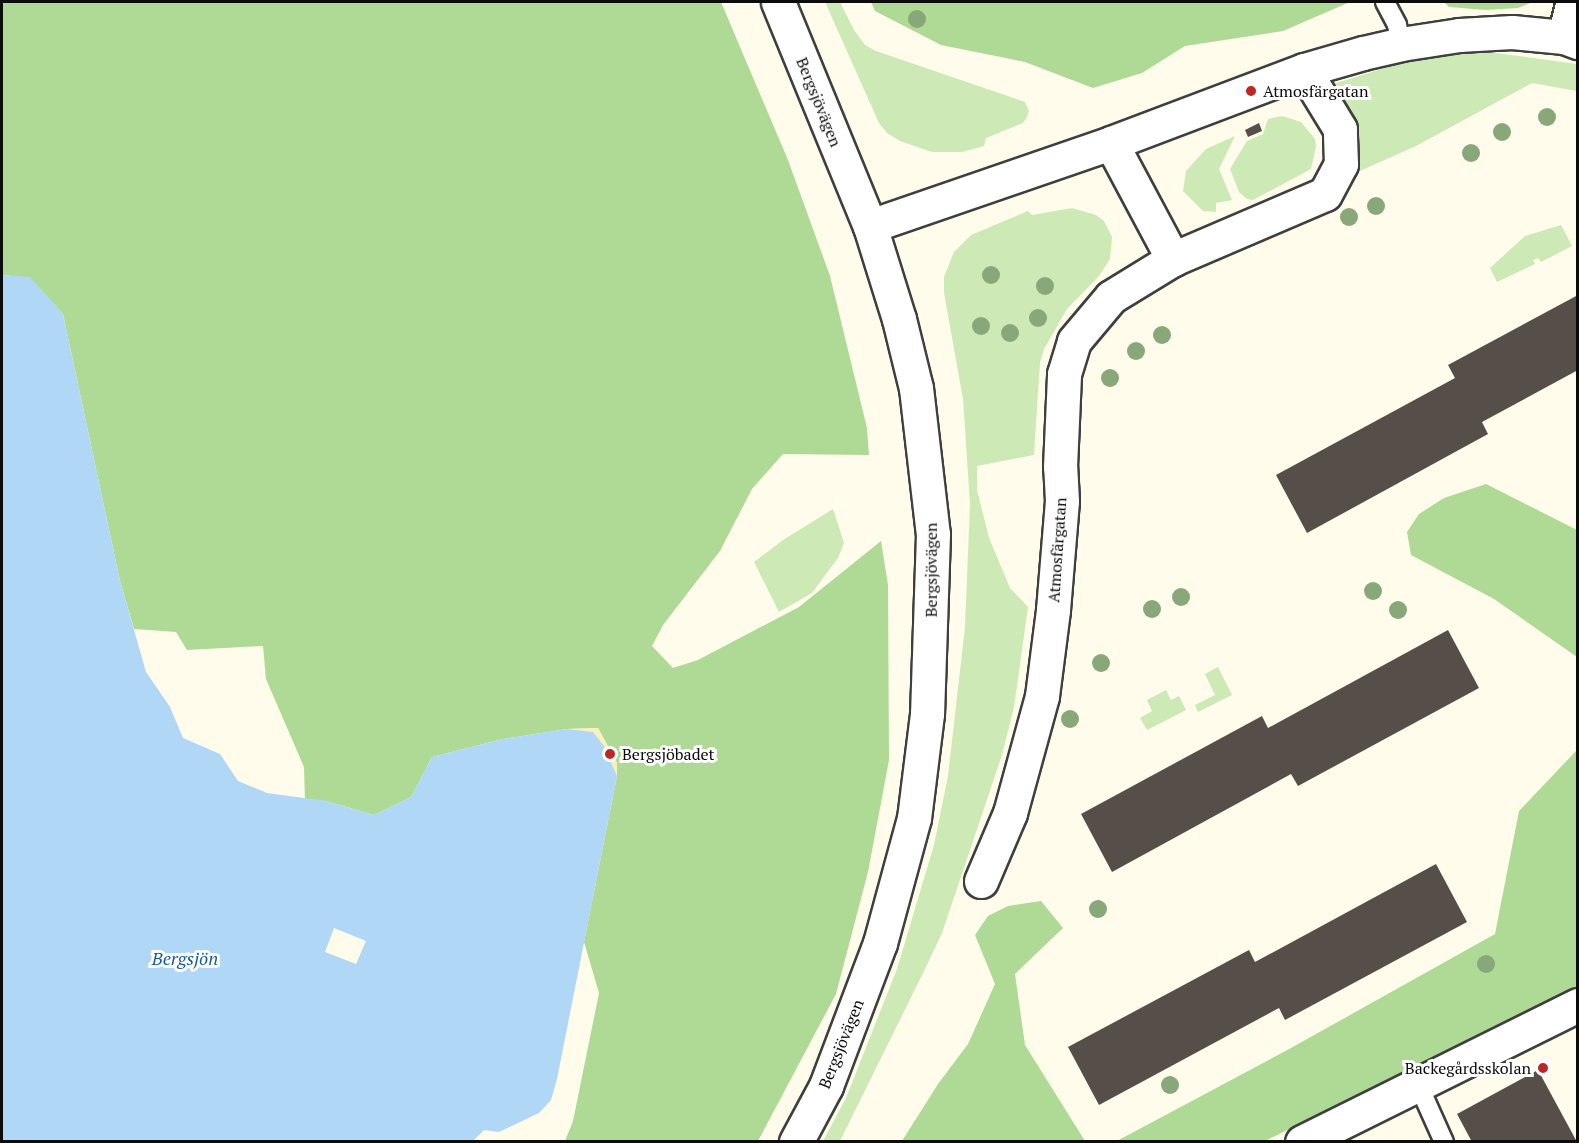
<!DOCTYPE html>
<meta charset="utf-8">
<style>
body{margin:0}
#map{position:relative;width:1579px;height:1143px;overflow:hidden;background:#fffceb;font-family:"PT Serif",serif}
div>[style]{position:absolute}
.green>*{inset:0;background:#cde9b6}
.forest>*{inset:0;background:#afda95}
.sand>*{inset:0;background:#fbf0b8}
.water>*{inset:0;background:#b0d7f6}
.pier>*{inset:0;background:#fffceb}
.building>*{inset:0;background:#554e49}
.roads{filter:drop-shadow(2px 0 #3f3f3f) drop-shadow(-2px 0 #3f3f3f) drop-shadow(0 2px #3f3f3f) drop-shadow(0 -2px #3f3f3f)}
.service>*{height:18px;margin:-9px;padding:0 9px;transform-origin:9px;border-radius:9px;background:#fff}
.minor>*{height:33px;margin:-16.5px;padding:0 16.5px;transform-origin:16.5px;border-radius:16.5px;background:#fff}
.tertiary>*{height:33px;margin:-16.5px;padding:0 16.5px;transform-origin:16.5px;border-radius:16.5px;background:#fff}
.trees>*{width:18px;height:18px;margin:-9px;border-radius:50%;background:#88a87a}
.dots>*{width:16px;height:16px;translate:-50% -50%;box-sizing:border-box;border:3px solid #fff;border-radius:50%}
span{translate:-50% -50%;white-space:nowrap;text-align:center;line-height:1.15;-webkit-text-stroke:6px #fff;paint-order:stroke}
.poi-label{font-size:16px;color:#0c0c0c}
.left{translate:0 -50%;text-align:left}
.right{translate:-100% -50%;text-align:right}
.street-label{font-size:16px;color:#0c0c0c}
.water-label{font-size:18px;color:#16599e;font-style:italic}
.frame{position:absolute;inset:0;border:3px solid #0c0c0c;pointer-events:none}
</style>
<div id="map">
<div class="green">
<div style="clip-path:polygon(825px 2px,840px 2px,854px 30px,865px 45px,876px 51px,1025px 102px,1029px 111px,1027px 117px,1023px 123px,986px 138px,984px 146px,962px 152px,932px 152px,900px 141px,887px 133px,879px 123px)"></div>
<div style="clip-path:polygon(1481px 51px,1577px 64px,1577px 91px,1532px 83px,1416px 146px,1353px 174px,1357px 133px,1355px 124px,1331px 87px,1333px 84px,1424px 56px)"></div>
<div style="clip-path:polygon(1282px 116px,1301px 122px,1315px 139px,1316px 147px,1311px 169px,1253px 200px,1247px 199px,1239px 192px,1230px 169px,1247px 141px,1263px 134px,1268px 119px)"></div>
<div style="clip-path:polygon(1235px 136px,1219px 169px,1232px 200px,1216px 203px,1216px 212px,1203px 211px,1183px 191px,1186px 171px,1206px 149px)"></div>
<div style="clip-path:polygon(1072px 208px,1096px 215px,1104px 221px,1112px 237px,1110px 259px,1099px 276px,1067px 309px,1044px 349px,1040px 362px,1034px 455px,977px 466px,977px 490px,989px 538px,1010px 588px,1028px 607px,1014px 707px,1002px 755px,942px 933px,926px 967px,840px 1141px,823px 1141px,846px 1098px,897px 969px,934px 845px,948px 776px,965px 627px,970px 504px,963px 399px,944px 293px,944px 277px,954px 252px,971px 235px,1028px 211px,1032px 215px)"></div>
<div style="clip-path:polygon(1561px 225px,1572px 246px,1541px 262px,1538px 258px,1533px 260px,1535px 264px,1497px 282px,1490px 268px,1525px 236px)"></div>
<div style="clip-path:polygon(833px 509px,844px 543px,838px 558px,812px 593px,779px 612px,754px 562px,783px 540px)"></div>
<div style="clip-path:polygon(1218px 667px,1232px 695px,1198px 712px,1195px 705px,1215px 695px,1205px 674px)"></div>
<div style="clip-path:polygon(1166px 690px,1171px 700px,1179px 696px,1186px 710px,1147px 730px,1140px 718px,1152px 711px,1147px 700px)"></div>
</div>
<div class="forest">
<div style="clip-path:polygon(2px 2px,721px 2px,788px 160px,830px 276px,867px 428px,869px 455px,783px 454px,752px 489px,720px 551px,663px 625px,652px 646px,673px 668px,698px 660px,799px 607px,881px 541px,888px 585px,889px 760px,868px 872px,836px 994px,758px 1141px,565px 1141px,573px 1121px,599px 993px,584px 942px,617px 776px,617px 763px,598px 728px,567px 729px,503px 739px,432px 757px,411px 797px,374px 815px,326px 801px,305px 799px,304px 767px,266px 679px,263px 646px,187px 650px,176px 632px,134px 629px,120px 581px,63px 314px,30px 278px,2px 275px)"></div>
<div style="clip-path:polygon(871px 2px,1350px 2px,1283px 31px,1185px 46px,1142px 73px,1093px 88px,1025px 62px,941px 45px,875px 11px)"></div>
<div style="clip-path:polygon(1444px 2px,1533px 2px,1518px 8px,1486px 10px,1449px 7px)"></div>
<div style="clip-path:polygon(1486px 484px,1577px 530px,1577px 657px,1494px 599px,1411px 555px,1407px 532px,1419px 514px,1444px 498px)"></div>
<div style="clip-path:polygon(1577px 750px,1577px 988px,1265px 1141px,1115px 1142px,1291px 1048px,1495px 934px,1519px 811px)"></div>
<div style="clip-path:polygon(1041px 901px,1063px 928px,1015px 974px,1025px 1045px,1085px 1141px,902px 1141px,938px 1084px,968px 1044px,995px 984px,975px 935px,988px 916px,1008px 906px)"></div>
</div>
<div class="sand">
<div style="clip-path:polygon(598px 728px,617px 763px,617px 776px,604px 746px,593px 732px,567px 729px)"></div>
</div>
<div class="water">
<div style="clip-path:polygon(2px 275px,30px 277px,63px 314px,120px 581px,146px 672px,170px 707px,183px 738px,220px 754px,238px 781px,267px 793px,326px 801px,374px 815px,411px 797px,432px 757px,503px 739px,567px 729px,593px 732px,604px 746px,617px 776px,557px 1079px,551px 1100px,539px 1113px,499px 1132px,484px 1130px,473px 1141px,2px 1141px)"></div>
</div>
<div class="pier">
<div style="clip-path:polygon(334px 928px,366px 941px,356px 964px,325px 952px)"></div>
</div>
<div class="building">
<div style="clip-path:polygon(1259px 123px,1262px 131px,1248px 137px,1245px 130px)"></div>
<div style="clip-path:polygon(1578px 295px,1578px 370px,1482px 422px,1488px 434px,1307px 533px,1276px 475px,1455px 378px,1448px 365px)"></div>
<div style="clip-path:polygon(1448px 630px,1479px 688px,1298px 786px,1291px 774px,1112px 872px,1081px 814px,1262px 716px,1268px 728px)"></div>
<div style="clip-path:polygon(1436px 864px,1467px 922px,1285px 1020px,1279px 1008px,1099px 1105px,1068px 1047px,1249px 950px,1255px 962px)"></div>
<div style="clip-path:polygon(1538px 1070px,1577px 1142px,1472px 1142px,1457px 1114px)"></div>
</div>
<div class="roads">
<div class="service">
<div style="left:1385px;top:2px;width:26px;rotate:62deg"></div>
<div style="left:1397px;top:25px;width:19px;rotate:78deg"></div>
<div style="left:1418px;top:1084px;width:64px;rotate:65.9deg"></div>
</div>
<div class="minor">
<div style="left:1564px;top:37px;width:36px;rotate:-76deg"></div>
<div style="left:1111px;top:143px;width:132px;rotate:61.9deg"></div>
<div style="left:870px;top:226px;width:255px;rotate:-19deg"></div>
<div style="left:1111px;top:143px;width:206px;rotate:-20.7deg"></div>
<div style="left:1304px;top:70px;width:61px;rotate:-16.1deg"></div>
<div style="left:1363px;top:53px;width:39px;rotate:-13deg"></div>
<div style="left:1401px;top:44px;width:59px;rotate:-8.8deg"></div>
<div style="left:1459px;top:35px;width:53px;rotate:-3.2deg"></div>
<div style="left:1512px;top:32px;width:52px;rotate:5.5deg"></div>
<div style="left:1564px;top:37px;width:15px;rotate:20deg"></div>
<div style="left:981px;top:881px;width:74px;rotate:-66.9deg"></div>
<div style="left:1010px;top:813px;width:121px;rotate:-74.7deg"></div>
<div style="left:1042px;top:696px;width:87px;rotate:-82.7deg"></div>
<div style="left:1053px;top:610px;width:109px;rotate:-85.3deg"></div>
<div style="left:1062px;top:501px;width:34px;rotate:-93deg"></div>
<div style="left:1060px;top:467px;width:93px;rotate:-87.5deg"></div>
<div style="left:1064px;top:374px;width:34px;rotate:-73deg"></div>
<div style="left:1074px;top:341px;width:57px;rotate:-49.9deg"></div>
<div style="left:1111px;top:297px;width:73px;rotate:-31.5deg"></div>
<div style="left:1173px;top:259px;width:165px;rotate:-23.2deg"></div>
<div style="left:1325px;top:194px;width:34px;rotate:-62deg"></div>
<div style="left:1341px;top:164px;width:35px;rotate:-92deg"></div>
<div style="left:1340px;top:129px;width:69px;rotate:-121.4deg"></div>
<div style="left:1302px;top:1142px;width:308px;rotate:-26.4deg"></div>
</div>
<div class="tertiary">
<div style="left:778px;top:2px;width:242px;rotate:67.7deg"></div>
<div style="left:870px;top:226px;width:97px;rotate:72.7deg"></div>
<div style="left:899px;top:319px;width:71px;rotate:76.2deg"></div>
<div style="left:916px;top:388px;width:147px;rotate:83.4deg"></div>
<div style="left:933px;top:534px;width:180px;rotate:91.9deg"></div>
<div style="left:927px;top:714px;width:105px;rotate:97.1deg"></div>
<div style="left:914px;top:818px;width:130px;rotate:105.2deg"></div>
<div style="left:880px;top:943px;width:153px;rotate:110.7deg"></div>
<div style="left:826px;top:1086px;width:64px;rotate:118.2deg"></div>
</div>
</div>
<div class="trees">
<div style="left:917px;top:19px"></div>
<div style="left:1547px;top:117px"></div>
<div style="left:1502px;top:132px"></div>
<div style="left:1471px;top:153px"></div>
<div style="left:1376px;top:206px"></div>
<div style="left:1349px;top:217px"></div>
<div style="left:991px;top:275px"></div>
<div style="left:1045px;top:286px"></div>
<div style="left:1038px;top:318px"></div>
<div style="left:981px;top:326px"></div>
<div style="left:1010px;top:333px"></div>
<div style="left:1162px;top:335px"></div>
<div style="left:1136px;top:351px"></div>
<div style="left:1110px;top:378px"></div>
<div style="left:1373px;top:591px"></div>
<div style="left:1181px;top:597px"></div>
<div style="left:1152px;top:609px"></div>
<div style="left:1398px;top:610px"></div>
<div style="left:1101px;top:663px"></div>
<div style="left:1070px;top:719px"></div>
<div style="left:1098px;top:909px"></div>
<div style="left:1486px;top:964px"></div>
<div style="left:1170px;top:1085px"></div>
</div>
<div class="dots">
<div style="left:1251px;top:91px;background:#bc2724"></div>
<div style="left:610px;top:754px;background:#bc2724"></div>
<div style="left:1543px;top:1068px;background:#bc2724"></div>
</div>
<div class="poi-label">
<span class="left" style="left:1263px;top:91px">Atmosfärgatan</span>
<span class="left" style="left:622px;top:754px">Bergsjöbadet</span>
<span class="right" style="left:1531px;top:1068px">Backegårdsskolan</span>
</div>
<div class="street-label">
<span style="left:819px;top:102px;rotate:68deg">Bergsjövägen</span>
<span style="left:1057px;top:550px;rotate:-86deg">Atmosfärgatan</span>
<span style="left:931px;top:570px;rotate:-90deg">Bergsjövägen</span>
<span style="left:841px;top:1044px;rotate:-68deg">Bergsjövägen</span>
</div>
<div class="water-label">
<span style="left:185px;top:958px">Bergsjön</span>
</div>
<div class="frame"></div>
</div>
